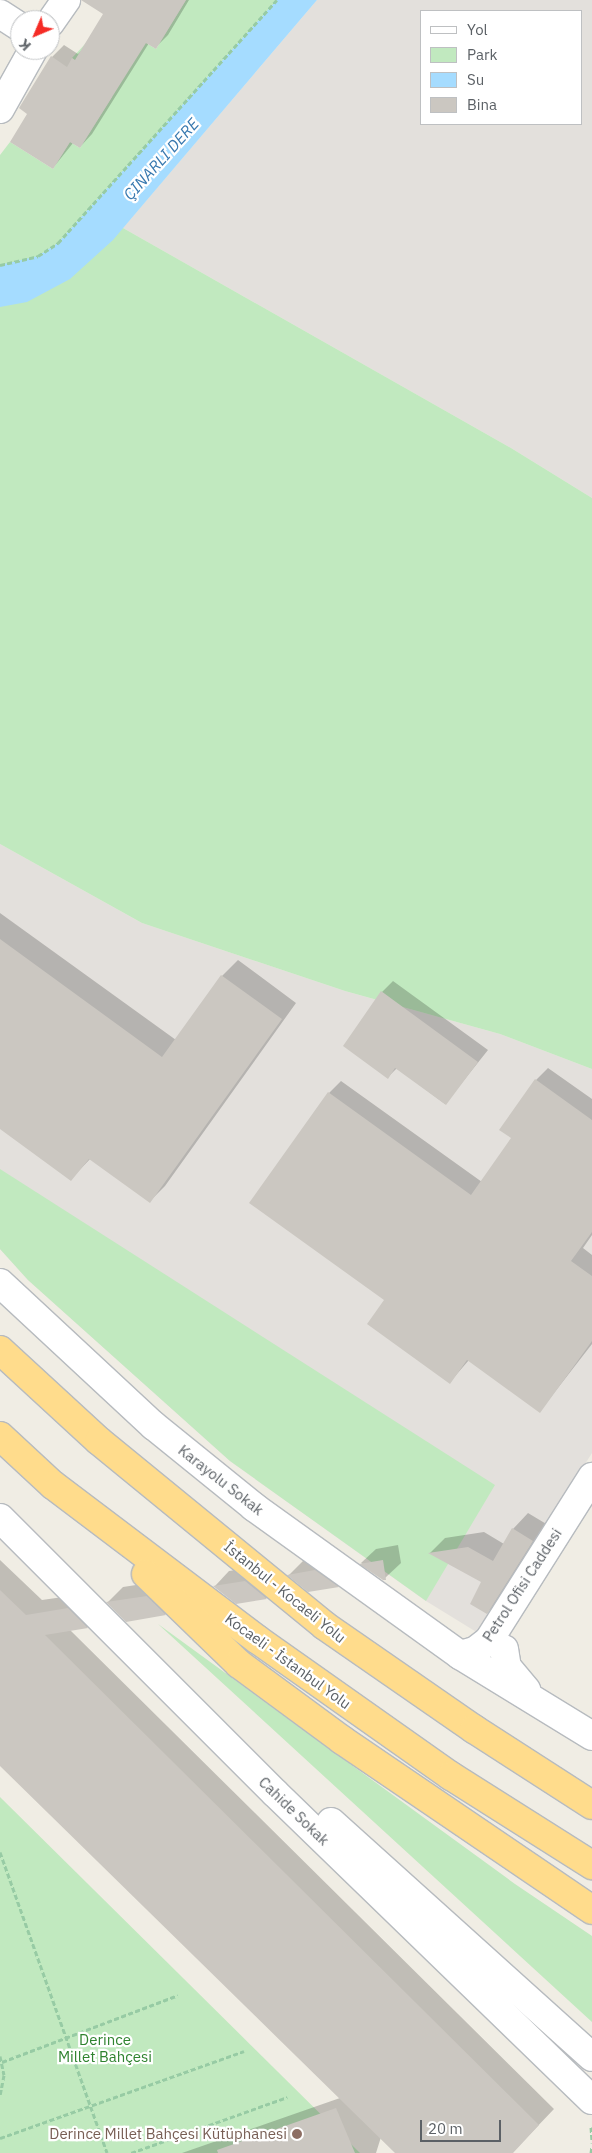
<!DOCTYPE html>
<meta charset="utf-8">
<style>
body{margin:0}
#map{position:relative;width:592px;height:2153px;overflow:hidden;background:#f0ede4;font-family:"IBM Plex Sans",sans-serif}
div>[style]{position:absolute}
.industrial>*{inset:0;background:#e3e0dc}
.green>*{inset:0;background:#c1e9bf}
.water>*{inset:0;background:#a5dcff}
.shadow>*{inset:0;background:#0003}
.building>*{inset:0;background:#cbc7c1}
.path>*{height:3px;margin-top:-1.5px;transform-origin:0;background:repeating-linear-gradient(90deg,#97cba4 0 5px,transparent 0 7.5px)}
.roads{filter:drop-shadow(1px 0 #b7bbbf) drop-shadow(-1px 0 #b7bbbf) drop-shadow(0 1px #b7bbbf) drop-shadow(0 -1px #b7bbbf)}
.street>*{height:28px;margin:-14px;padding:0 14px;transform-origin:14px;border-radius:14px;background:#fff}
.secondary>*{height:28px;margin:-14px;padding:0 14px;transform-origin:14px;border-radius:14px;background:#fff}
.highway>*{height:28px;margin:-14px;padding:0 14px;transform-origin:14px;border-radius:14px;background:#ffdc8c}
.dots>*{width:14px;height:14px;translate:-50% -50%;box-sizing:border-box;border:2px solid #fff;border-radius:50%}
span{translate:-50% -50%;white-space:nowrap;text-align:center;line-height:1.15;-webkit-text-stroke:4.5px #fff;paint-order:stroke}
.street-label{font-size:15px;color:#5c6166}
.park-label{font-size:15px;color:#2f832f}
.education-label{font-size:15px;color:#785e54}
.right{translate:-100% -50%;text-align:right}
.water-label{font-size:16px;color:#3879af;font-style:italic}
.legend{position:absolute;left:420px;top:10px;width:162px;height:115px;box-sizing:border-box;background:#fff;border:1px solid #bec0c2;margin:0;padding:6px 9px;list-style:none;font-size:15px;color:#5c6166}
.legend li{display:flex;align-items:center;gap:10px;height:25px}
.legend b{width:25px;border:1px solid #bec0c2}
.north{position:absolute;left:10px;top:10px;width:50px;height:50px;box-sizing:border-box;background:#fff;border:1px solid #bec0c2;border-radius:50%;rotate:225deg;font-size:14px;font-weight:700;line-height:20px;text-align:center;color:#5c6166}
.north::after{content:'';display:block;margin:auto;width:18px;height:22px;background:#f52b25;clip-path:polygon(50% 0,100% 100%,50% 72%,0 100%)}
.scale{position:absolute;left:420px;top:2120px;width:81px;height:22px;box-sizing:border-box;border:2px solid #5c6166;border-top:0;padding-left:6px;font-size:15px;line-height:18px;white-space:nowrap;color:#5c6166;-webkit-text-stroke:4px #fff;paint-order:stroke}
</style>
<div id="map">
<div class="industrial">
<div style="clip-path:polygon(evenodd,317px 0,592px 0,592px 498px,511px 448px,123px 228px,317px 0,421px 11px,581px 11px,581px 124px,421px 124px,421px 11px)"></div>
<div style="clip-path:polygon(0 844px,142px 923px,345px 991px,500px 1034px,592px 1069px,592px 1453px,478px 1633px,426px 1601px,230px 1461px,28px 1280px,0 1249px)"></div>
</div>
<div class="green">
<div style="clip-path:polygon(186px 0,299px 0,111px 215px,123px 228px,511px 448px,592px 498px,592px 1069px,500px 1034px,345px 991px,142px 923px,0 844px,0 155px,10px 142px,53px 169px,70px 142px,80px 148px,112px 97px,72px 58px,86px 43px,146px 43px,156px 49px)"></div>
<div style="clip-path:polygon(0 1169px,495px 1485px,426px 1601px,230px 1461px,28px 1280px,0 1249px)"></div>
<div style="clip-path:polygon(158px 1624px,515px 1884px,592px 1936px,592px 2022px)"></div>
<div style="clip-path:polygon(0 1797px,360px 2153px,0 2153px)"></div>
</div>
<div class="water">
<div style="clip-path:polygon(277px 0,317px 0,113px 240px,70px 279px,27px 302px,0 307px,0 265px,38px 256px,58px 243px)"></div>
</div>
<div class="shadow">
<div style="clip-path:polygon(101px 0,189px 0,168px 35px,156px 47px,149px 43px,92px 134px,80px 147px,73px 143px,53px 168px,29px 114px,52px 57px,64px 45px,78px 54px,83px 49px,105px 14px)"></div>
<div style="clip-path:polygon(0 913px,176px 1040px,222px 976px,238px 960px,296px 1003px,165px 1186px,150px 1201px,91px 1158px,71px 1179px,0 1127px)"></div>
<div style="clip-path:polygon(393px 981px,488px 1050px,445px 1104px,397px 1068px,388px 1077px,382px 992px)"></div>
<div style="clip-path:polygon(548px 1068px,592px 1099px,592px 1235px,583px 1248px,592px 1255px,592px 1344px,540px 1411px,469px 1360px,450px 1382px,386px 1300px,329px 1093px,341px 1081px,482px 1182px,513px 1138px,536px 1080px)"></div>
<div style="clip-path:polygon(528px 1513px,548px 1525px,502px 1597px,487px 1613px,483px 1582px,430px 1553px,445px 1538px,484px 1532px,504px 1544px,513px 1529px)"></div>
<div style="clip-path:polygon(398px 1545px,401px 1563px,385px 1578px,361px 1563px,376px 1549px)"></div>
<div style="clip-path:polygon(331px 1556px,353px 1571px,338px 1586px,309px 1591px,289px 1575px,304px 1560px)"></div>
<div style="clip-path:polygon(0 1560px,42px 1600px,84px 1594px,103px 1612px,88px 1627px,70px 1630px,554px 2109px,512px 2153px,397px 2153px,381px 2137px,376px 2153px,182px 2153px,340px 2098px,0 1764px)"></div>
<div style="clip-path:polygon(261px 1566px,282px 1583px,267px 1598px,237px 1603px,215px 1586px,229px 1571px)"></div>
<div style="clip-path:polygon(162px 1581px,181px 1599px,166px 1614px,127px 1621px,108px 1602px,123px 1587px)"></div>
</div>
<div class="building">
<div style="clip-path:polygon(81px 0,186px 0,156px 49px,146px 43px,80px 148px,70px 142px,53px 169px,10px 142px,27px 114px,19px 108px,51px 56px,67px 67px,72px 58px,75px 60px,103px 14px)"></div>
<div style="clip-path:polygon(0 939px,162px 1057px,221px 975px,282px 1019px,150px 1203px,89px 1159px,71px 1181px,0 1129px)"></div>
<div style="clip-path:polygon(381px 991px,478px 1062px,446px 1105px,395px 1068px,388px 1079px,343px 1046px)"></div>
<div style="clip-path:polygon(535px 1079px,592px 1120px,592px 1232px,571px 1261px,592px 1276px,592px 1341px,540px 1413px,467px 1360px,450px 1384px,367px 1324px,384px 1300px,249px 1203px,328px 1092px,471px 1195px,511px 1138px,499px 1130px)"></div>
<div style="clip-path:polygon(512px 1528px,533px 1541px,487px 1614px,470px 1604px,481px 1582px,428px 1553px,468px 1547px,493px 1561px)"></div>
<div style="clip-path:polygon(383px 1560px,386px 1580px,383px 1580px,359px 1564px)"></div>
<div style="clip-path:polygon(315px 1570px,339px 1587px,308px 1592px,287px 1575px)"></div>
<div style="clip-path:polygon(245px 1581px,267px 1599px,236px 1604px,213px 1586px)"></div>
<div style="clip-path:polygon(0 1590px,26px 1615px,68px 1608px,88px 1628px,45px 1635px,539px 2125px,513px 2153px,395px 2153px,0 1766px)"></div>
<div style="clip-path:polygon(147px 1596px,166px 1615px,126px 1622px,106px 1602px)"></div>
<div style="clip-path:polygon(336px 2108px,355px 2153px,218px 2153px,217px 2150px)"></div>
</div>
<div class="path">
<div style="left:0;top:265px;width:39px;rotate:-13deg"></div>
<div style="left:38px;top:256px;width:24px;rotate:-33deg"></div>
<div style="left:58px;top:243px;width:327px;rotate:-48deg"></div>
<div style="left:0;top:1852px;width:319px;rotate:70.4deg"></div>
<div style="left:0;top:2056px;width:19px;rotate:78deg"></div>
<div style="left:4px;top:2075px;width:21px;rotate:101deg"></div>
<div style="left:2px;top:2062px;width:188px;rotate:-20.8deg"></div>
<div style="left:591px;top:2127px;width:16px;rotate:86deg"></div>
<div style="left:0;top:2138px;width:259px;rotate:-19.6deg"></div>
<div style="left:131px;top:2153px;width:166px;rotate:-19.7deg"></div>
<div style="left:591px;top:2153px;width:7px;rotate:-82deg"></div>
</div>
<div class="roads">
<div class="street">
<div style="left:0;top:14px;width:24px;rotate:33deg"></div>
<div style="left:50px;top:23px;width:28px;rotate:-55deg"></div>
<div style="left:0;top:109px;width:68px;rotate:-60.8deg"></div>
</div>
<div class="secondary">
<div style="left:0;top:1283px;width:210px;rotate:42.9deg"></div>
<div style="left:154px;top:1426px;width:129px;rotate:39deg"></div>
<div style="left:254px;top:1507px;width:254px;rotate:35.7deg"></div>
<div style="left:460px;top:1655px;width:155px;rotate:31.5deg"></div>
<div style="left:0;top:1518px;width:389px;rotate:45deg"></div>
<div style="left:275px;top:1793px;width:441px;rotate:44.1deg"></div>
<div style="left:504px;top:1649px;width:18px;rotate:81deg"></div>
<div style="left:507px;top:1667px;width:30px;rotate:50deg"></div>
<div style="left:460px;top:1655px;width:16px;rotate:-15deg"></div>
<div style="left:475px;top:1651px;width:18px;rotate:-38deg"></div>
<div style="left:489px;top:1640px;width:193px;rotate:-57.7deg"></div>
<div style="left:331px;top:1822px;width:351px;rotate:42deg"></div>
</div>
<div class="highway">
<div style="left:0;top:1350px;width:134px;rotate:42.6deg"></div>
<div style="left:99px;top:1441px;width:292px;rotate:39.3deg"></div>
<div style="left:325px;top:1626px;width:181px;rotate:34.7deg"></div>
<div style="left:474px;top:1729px;width:140px;rotate:32.8deg"></div>
<div style="left:0;top:1436px;width:72px;rotate:42.8deg"></div>
<div style="left:53px;top:1485px;width:257px;rotate:37.1deg"></div>
<div style="left:258px;top:1640px;width:236px;rotate:35.2deg"></div>
<div style="left:451px;top:1776px;width:167px;rotate:32.3deg"></div>
<div style="left:146px;top:1574px;width:129px;rotate:44.1deg"></div>
<div style="left:239px;top:1664px;width:128px;rotate:36.4deg"></div>
<div style="left:342px;top:1740px;width:302px;rotate:34.2deg"></div>
</div>
</div>
<div class="dots">
<div style="left:297px;top:2134px;background:#8d6e63"></div>
</div>
<div class="street-label">
<span style="left:221px;top:1480px;rotate:38deg">Karayolu Sokak</span>
<span style="left:522px;top:1585px;rotate:-57deg">Petrol Ofisi Caddesi</span>
<span style="left:285px;top:1592px;rotate:39deg">İstanbul - Kocaeli Yolu</span>
<span style="left:288px;top:1661px;rotate:36deg">Kocaeli - İstanbul Yolu</span>
<span style="left:294px;top:1811px;rotate:44deg">Cahide Sokak</span>
</div>
<div class="park-label">
<span style="left:105px;top:2048px">Derince<br>Millet Bahçesi</span>
</div>
<div class="education-label">
<span class="right" style="left:287px;top:2134px">Derince Millet Bahçesi Kütüphanesi</span>
</div>
<div class="water-label">
<span style="left:161px;top:159px;rotate:-48deg">ÇINARLI DERE</span>
</div>
<ul class="legend">
<li><b style="height:6px;background:#fff"></b>Yol</li>
<li><b style="height:14px;background:#c1e9bf"></b>Park</li>
<li><b style="height:14px;background:#a5dcff"></b>Su</li>
<li><b style="height:14px;background:#cbc7c1"></b>Bina</li>
</ul>
<div class="north">K</div>
<div class="scale">20 m</div>
</div>
